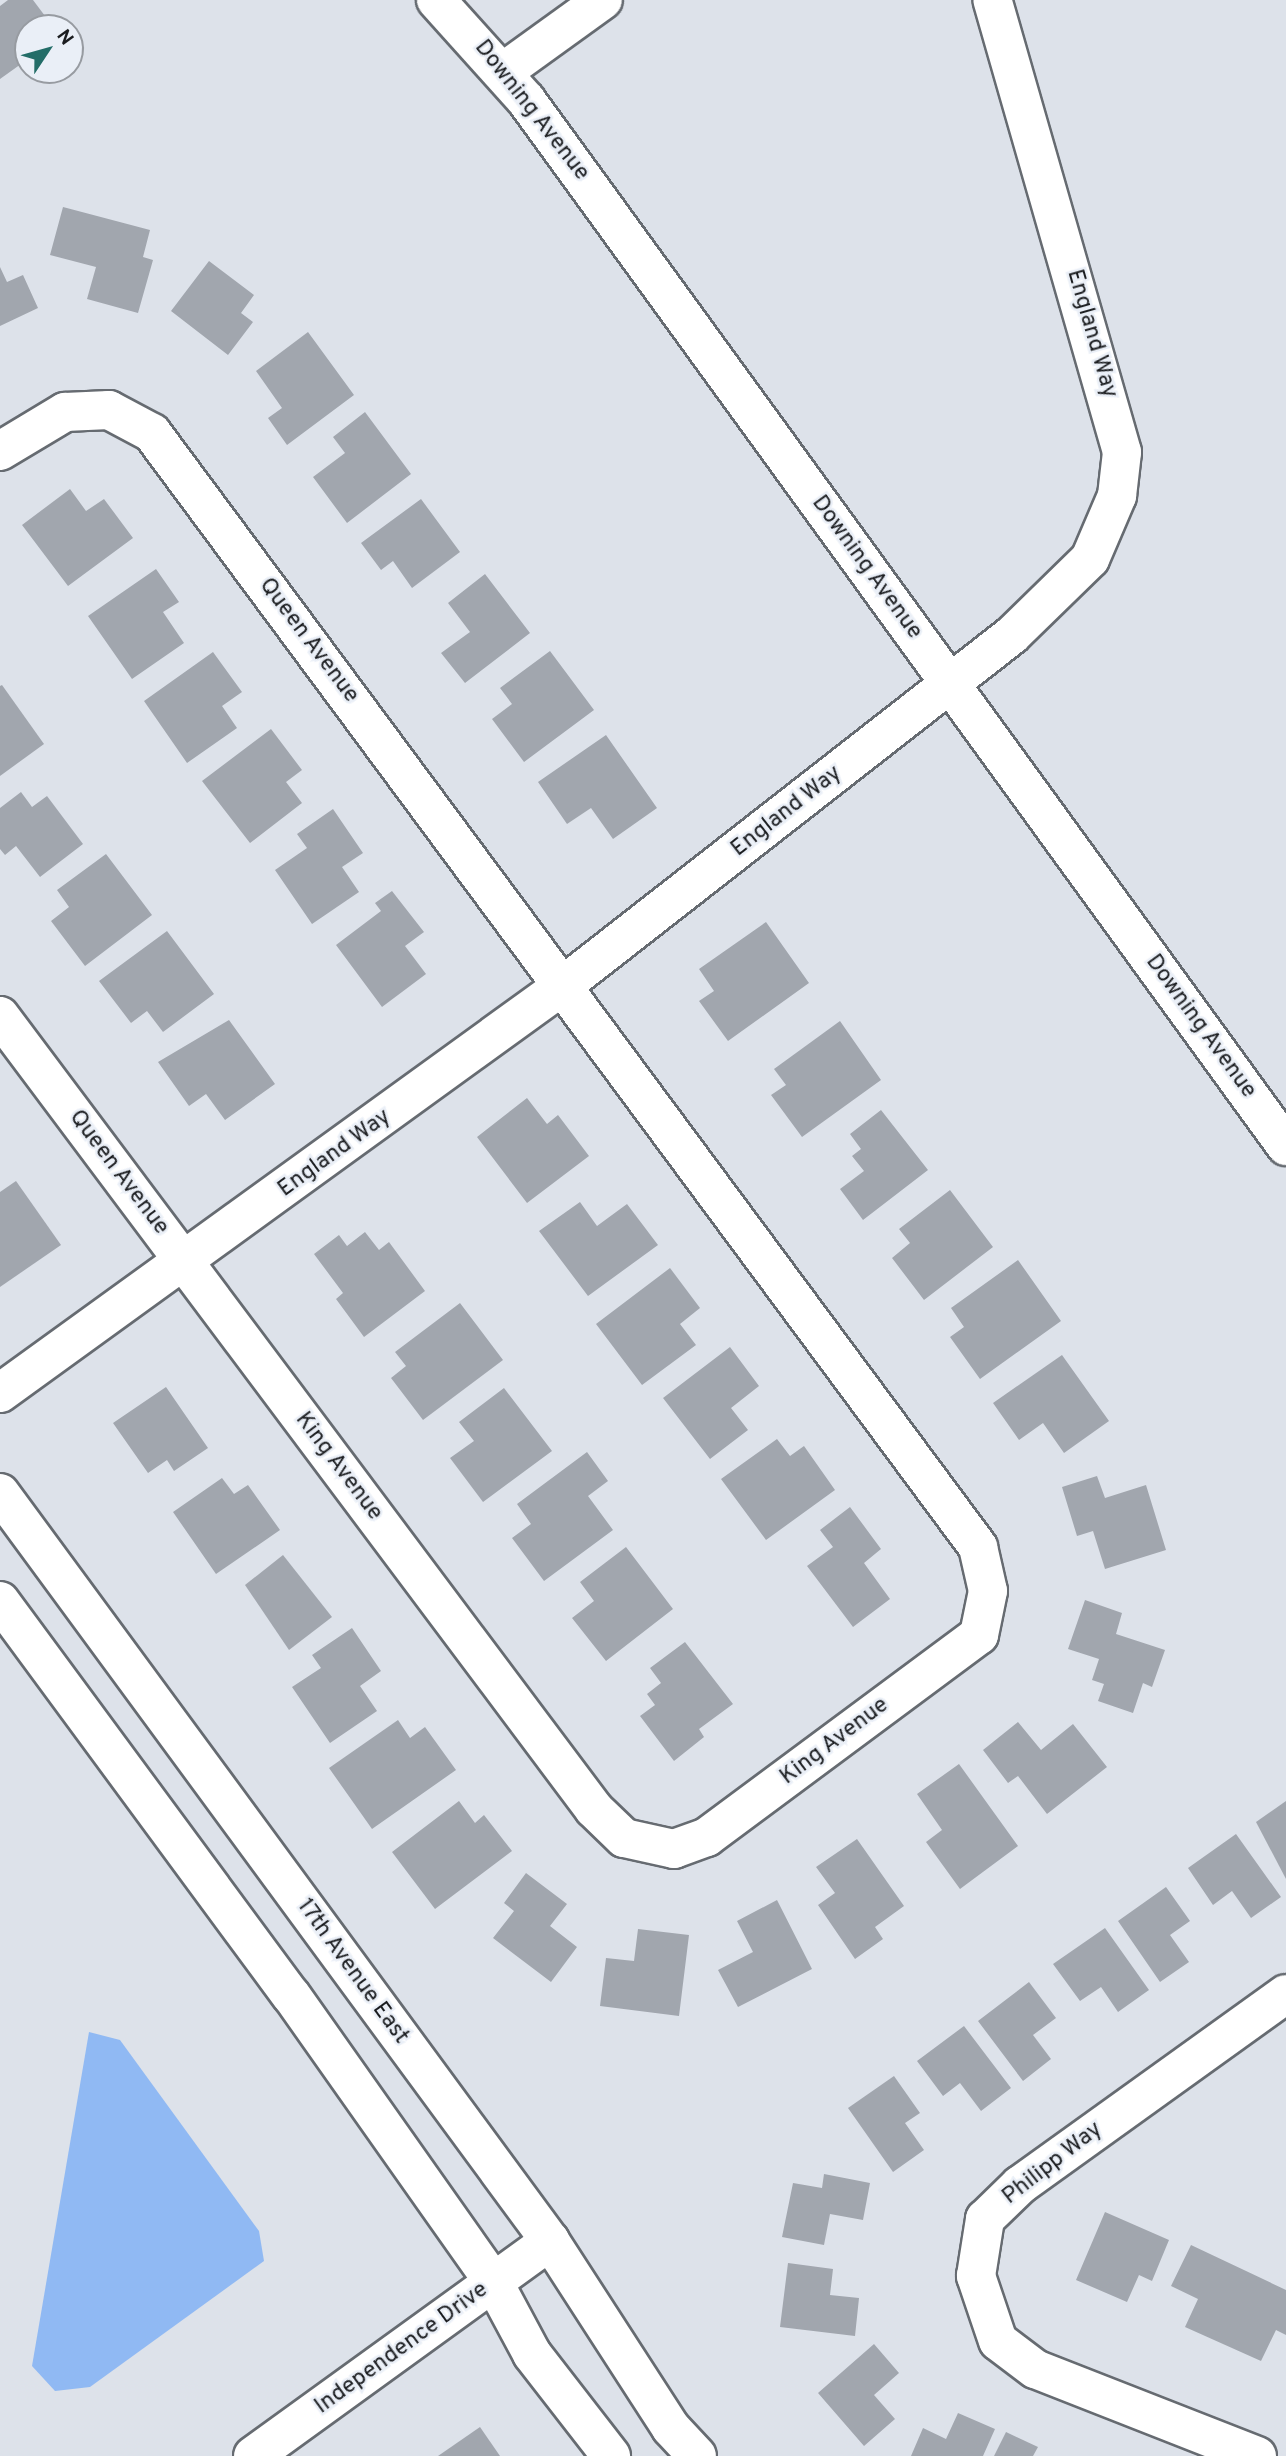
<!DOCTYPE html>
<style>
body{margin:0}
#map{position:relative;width:1286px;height:2456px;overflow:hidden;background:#dde2ea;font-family:Overpass,sans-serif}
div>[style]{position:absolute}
.water>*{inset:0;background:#90b9f3}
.building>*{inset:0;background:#a1a6ae}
.roads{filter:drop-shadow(2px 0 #666b71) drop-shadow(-2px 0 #666b71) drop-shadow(0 2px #666b71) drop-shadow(0 -2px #666b71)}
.minor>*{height:38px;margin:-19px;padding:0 19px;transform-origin:19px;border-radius:19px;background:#fff}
span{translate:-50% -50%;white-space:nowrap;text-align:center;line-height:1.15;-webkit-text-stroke:5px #eaeff7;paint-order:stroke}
.street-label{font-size:23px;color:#1b1d20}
.north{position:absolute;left:14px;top:14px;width:70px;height:70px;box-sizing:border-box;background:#eaeff7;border:2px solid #979ba1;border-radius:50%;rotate:54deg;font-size:19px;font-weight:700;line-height:28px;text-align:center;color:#1b1d20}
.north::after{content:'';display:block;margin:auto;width:24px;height:32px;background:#236d68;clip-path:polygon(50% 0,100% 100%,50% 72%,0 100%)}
</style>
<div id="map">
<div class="water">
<div style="clip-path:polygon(89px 2032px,120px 2040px,259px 2231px,264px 2261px,90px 2387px,55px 2391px,32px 2366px)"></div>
</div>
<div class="building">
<div style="clip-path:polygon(8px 0,33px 0,54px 28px,28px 28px,28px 59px,0 79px,0 6px)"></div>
<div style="clip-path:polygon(63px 207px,150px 230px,143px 257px,153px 260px,138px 313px,87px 299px,96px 267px,50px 255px)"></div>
<div style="clip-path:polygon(209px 261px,254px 295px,241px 313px,253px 322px,228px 355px,171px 311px)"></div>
<div style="clip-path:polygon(0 267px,7px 282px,23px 275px,38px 308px,0 326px)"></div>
<div style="clip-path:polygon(308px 332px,354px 395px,287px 445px,268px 418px,282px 408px,256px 371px)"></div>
<div style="clip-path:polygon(365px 412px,411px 474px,347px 523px,313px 477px,345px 453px,333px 437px)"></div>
<div style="clip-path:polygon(70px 489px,86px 511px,104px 499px,133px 538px,68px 586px,22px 525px)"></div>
<div style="clip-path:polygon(421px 499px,460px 552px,412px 588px,393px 561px,381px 570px,361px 543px)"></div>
<div style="clip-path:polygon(156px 569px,179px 602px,163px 612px,184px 643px,132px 679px,88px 616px)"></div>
<div style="clip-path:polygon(485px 574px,530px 633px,465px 683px,441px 653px,470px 632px,448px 603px)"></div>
<div style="clip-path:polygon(550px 651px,594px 710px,524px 762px,492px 719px,512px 704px,500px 688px)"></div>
<div style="clip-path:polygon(213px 652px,242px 692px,222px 706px,237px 728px,187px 763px,144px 701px)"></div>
<div style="clip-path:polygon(2px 685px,44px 744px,0 776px,0 686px)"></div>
<div style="clip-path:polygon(271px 729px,302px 770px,286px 782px,302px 803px,250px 843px,202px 781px)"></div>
<div style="clip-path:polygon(606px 735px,657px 808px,613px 839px,591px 808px,567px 824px,538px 782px)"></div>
<div style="clip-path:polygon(21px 792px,32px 807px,47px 796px,83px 844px,40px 877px,16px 846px,5px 855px,0 849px,0 808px)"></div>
<div style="clip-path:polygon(333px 809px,363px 853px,342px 867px,359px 892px,312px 924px,275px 870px,307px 848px,297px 834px)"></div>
<div style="clip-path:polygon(106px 854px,152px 915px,85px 966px,51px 921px,69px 907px,57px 890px)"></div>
<div style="clip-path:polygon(392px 891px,424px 932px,405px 946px,426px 974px,382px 1007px,336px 945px,381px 911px,375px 903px)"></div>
<div style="clip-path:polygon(766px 922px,809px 983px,728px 1041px,699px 1001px,714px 991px,699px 969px)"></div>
<div style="clip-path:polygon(167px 931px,214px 994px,163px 1032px,147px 1011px,131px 1023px,99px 981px)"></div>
<div style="clip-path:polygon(229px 1020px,275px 1084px,225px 1120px,206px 1094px,189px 1106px,158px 1062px)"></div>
<div style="clip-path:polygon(840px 1021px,881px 1080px,802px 1137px,771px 1095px,786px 1085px,774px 1069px)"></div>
<div style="clip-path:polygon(527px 1098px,547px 1124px,558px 1115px,589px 1156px,527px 1203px,477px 1137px)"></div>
<div style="clip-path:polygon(881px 1110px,928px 1170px,863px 1220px,840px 1189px,864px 1171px,852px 1156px,861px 1149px,850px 1134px)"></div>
<div style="clip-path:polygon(16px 1181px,61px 1245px,0 1287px,0 1192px)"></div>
<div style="clip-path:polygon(950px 1190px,993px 1247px,924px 1300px,892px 1258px,910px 1243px,899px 1229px)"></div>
<div style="clip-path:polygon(580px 1202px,597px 1226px,627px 1204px,658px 1245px,588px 1296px,539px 1231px)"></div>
<div style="clip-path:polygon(365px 1232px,379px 1250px,389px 1242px,425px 1291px,364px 1337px,336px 1299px,343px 1293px,314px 1254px,339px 1235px,347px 1246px)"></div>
<div style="clip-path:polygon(1018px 1260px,1061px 1321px,980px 1379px,950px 1337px,964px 1327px,951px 1308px)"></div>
<div style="clip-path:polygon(670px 1268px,700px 1308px,680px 1324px,696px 1345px,642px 1385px,596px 1324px)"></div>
<div style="clip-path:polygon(460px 1303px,503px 1360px,423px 1420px,391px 1378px,406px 1366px,395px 1352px)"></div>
<div style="clip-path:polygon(730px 1347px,759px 1386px,731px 1408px,748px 1430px,710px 1459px,663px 1398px)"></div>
<div style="clip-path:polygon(1062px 1355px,1109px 1421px,1064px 1453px,1043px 1423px,1019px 1440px,993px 1403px)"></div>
<div style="clip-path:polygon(166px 1387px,208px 1448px,174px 1471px,167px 1460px,148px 1473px,113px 1423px)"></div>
<div style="clip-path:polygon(504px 1388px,552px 1451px,483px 1502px,450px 1458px,474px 1441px,459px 1422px)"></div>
<div style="clip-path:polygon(777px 1439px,790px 1456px,804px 1446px,835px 1490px,766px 1540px,721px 1479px)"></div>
<div style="clip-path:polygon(587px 1452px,608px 1481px,588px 1496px,613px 1530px,544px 1581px,512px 1538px,531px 1524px,517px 1504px)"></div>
<div style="clip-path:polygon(1097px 1476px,1105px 1498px,1146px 1485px,1166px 1550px,1105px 1569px,1093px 1531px,1077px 1536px,1062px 1487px)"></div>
<div style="clip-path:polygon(222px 1478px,234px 1494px,248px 1485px,280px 1530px,216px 1574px,173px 1512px)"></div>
<div style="clip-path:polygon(850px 1507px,881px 1549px,864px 1563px,890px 1599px,853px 1627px,807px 1566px,833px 1547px,820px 1530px)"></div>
<div style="clip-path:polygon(626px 1547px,673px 1609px,606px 1661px,572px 1618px,594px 1601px,580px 1582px)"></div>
<div style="clip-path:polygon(283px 1555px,332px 1617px,289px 1650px,245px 1585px)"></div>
<div style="clip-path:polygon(1085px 1600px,1122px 1613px,1116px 1634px,1165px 1650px,1152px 1687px,1143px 1683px,1133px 1713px,1098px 1701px,1104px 1684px,1092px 1680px,1099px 1659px,1068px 1649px)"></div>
<div style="clip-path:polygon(352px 1628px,381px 1671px,360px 1686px,377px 1711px,330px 1743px,292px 1687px,321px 1668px,312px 1655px)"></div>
<div style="clip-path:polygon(685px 1642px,733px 1704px,699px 1729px,704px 1737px,674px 1761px,640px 1716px,655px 1705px,647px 1694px,661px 1683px,650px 1668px)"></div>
<div style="clip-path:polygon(398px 1720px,410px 1738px,425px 1727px,456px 1770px,372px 1829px,329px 1768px)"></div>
<div style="clip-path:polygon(1018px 1722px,1041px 1750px,1073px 1724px,1107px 1767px,1047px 1814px,1018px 1776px,1008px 1783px,983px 1750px)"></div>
<div style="clip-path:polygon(959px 1764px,1018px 1846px,960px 1889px,926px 1842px,942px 1830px,917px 1794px)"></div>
<div style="clip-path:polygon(459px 1801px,475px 1823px,484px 1815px,512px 1851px,435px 1909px,392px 1852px)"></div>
<div style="clip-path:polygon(1286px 1801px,1286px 1879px,1256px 1822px)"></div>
<div style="clip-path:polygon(1236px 1834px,1281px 1897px,1251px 1918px,1232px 1891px,1213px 1905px,1188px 1868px)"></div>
<div style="clip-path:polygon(857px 1839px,904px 1906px,875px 1927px,883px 1939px,855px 1959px,818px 1905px,835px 1893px,816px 1867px)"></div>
<div style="clip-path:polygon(526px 1873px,567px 1904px,550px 1926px,577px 1947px,551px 1982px,493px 1938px,514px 1911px,504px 1903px)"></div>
<div style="clip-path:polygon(1166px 1887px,1190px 1921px,1170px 1935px,1189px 1962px,1160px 1982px,1118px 1921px)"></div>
<div style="clip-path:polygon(777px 1900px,812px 1969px,738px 2007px,718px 1970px,753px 1952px,737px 1921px)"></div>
<div style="clip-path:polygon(1105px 1928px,1149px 1990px,1118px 2012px,1101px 1987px,1080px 2001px,1053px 1964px)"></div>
<div style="clip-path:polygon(638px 1929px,689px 1935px,679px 2016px,600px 2006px,606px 1958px,634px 1961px)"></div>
<div style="clip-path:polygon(1029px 1982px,1056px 2018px,1033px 2035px,1051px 2059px,1023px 2081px,978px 2021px)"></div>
<div style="clip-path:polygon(964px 2026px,1011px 2088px,981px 2111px,960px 2083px,943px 2096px,917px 2061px)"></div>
<div style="clip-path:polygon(894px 2076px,920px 2113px,905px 2123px,924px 2150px,893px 2172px,848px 2108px)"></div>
<div style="clip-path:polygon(824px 2174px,870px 2183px,863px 2220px,830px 2214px,824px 2245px,782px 2237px,793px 2183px,822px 2188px)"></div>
<div style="clip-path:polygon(1105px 2212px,1169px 2240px,1152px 2281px,1139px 2275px,1127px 2302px,1076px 2280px)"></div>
<div style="clip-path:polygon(1191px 2245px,1286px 2290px,1286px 2335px,1276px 2330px,1261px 2361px,1185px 2327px,1198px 2299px,1171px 2286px)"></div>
<div style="clip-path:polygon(788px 2263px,833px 2269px,830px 2295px,859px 2298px,855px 2336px,780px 2327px)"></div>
<div style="clip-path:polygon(874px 2344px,899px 2373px,874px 2395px,895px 2419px,864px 2446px,818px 2393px)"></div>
<div style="clip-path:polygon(958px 2413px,995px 2429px,983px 2456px,911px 2456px,923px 2428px,946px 2439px)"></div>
<div style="clip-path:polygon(480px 2427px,500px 2456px,438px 2456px)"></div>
<div style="clip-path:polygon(1006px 2432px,1038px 2447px,1033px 2456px,994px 2456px)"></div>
</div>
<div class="roads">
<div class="minor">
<div style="left:436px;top:0;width:135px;rotate:48deg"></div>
<div style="left:526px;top:100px;width:1293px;rotate:54deg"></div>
<div style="left:503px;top:72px;width:123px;rotate:-35.8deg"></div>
<div style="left:0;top:451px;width:76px;rotate:-31deg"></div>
<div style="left:65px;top:412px;width:44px;rotate:-2.6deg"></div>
<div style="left:109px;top:410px;width:49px;rotate:28.1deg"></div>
<div style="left:152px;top:433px;width:1387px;rotate:53.44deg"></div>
<div style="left:978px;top:1547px;width:45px;rotate:77.2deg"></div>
<div style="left:988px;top:1591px;width:45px;rotate:101.6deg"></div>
<div style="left:979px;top:1635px;width:339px;rotate:143.4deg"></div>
<div style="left:707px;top:1837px;width:35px;rotate:160deg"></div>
<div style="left:674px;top:1849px;width:51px;rotate:-167.6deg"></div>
<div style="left:624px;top:1838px;width:42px;rotate:-136deg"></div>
<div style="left:594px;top:1809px;width:991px;rotate:-126.84deg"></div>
<div style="left:0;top:1393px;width:697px;rotate:-35.9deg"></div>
<div style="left:565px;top:984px;width:567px;rotate:-37.98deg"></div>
<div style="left:1012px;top:635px;width:109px;rotate:-44.3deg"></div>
<div style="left:1090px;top:559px;width:69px;rotate:-66.8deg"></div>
<div style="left:1117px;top:496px;width:44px;rotate:-83.5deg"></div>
<div style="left:1122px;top:452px;width:470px;rotate:-106deg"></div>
<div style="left:0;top:1493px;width:928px;rotate:53.67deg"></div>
<div style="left:550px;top:2241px;width:223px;rotate:57.1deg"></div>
<div style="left:671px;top:2428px;width:38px;rotate:47deg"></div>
<div style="left:0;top:1601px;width:490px;rotate:53.6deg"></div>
<div style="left:291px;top:1995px;width:352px;rotate:54.8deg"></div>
<div style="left:494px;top:2283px;width:81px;rotate:61.8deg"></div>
<div style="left:532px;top:2354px;width:129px;rotate:52.2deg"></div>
<div style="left:253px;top:2456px;width:367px;rotate:-35.9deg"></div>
<div style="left:1257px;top:2456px;width:238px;rotate:-158.6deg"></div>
<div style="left:1035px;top:2369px;width:46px;rotate:-142.9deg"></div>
<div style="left:998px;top:2341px;width:69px;rotate:-108.7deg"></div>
<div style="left:976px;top:2276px;width:58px;rotate:-81deg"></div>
<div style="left:985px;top:2219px;width:49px;rotate:-44.2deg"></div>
<div style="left:1020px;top:2185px;width:327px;rotate:-35.7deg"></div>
</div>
</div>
<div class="street-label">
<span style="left:531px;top:111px;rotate:52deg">Downing Avenue</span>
<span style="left:1091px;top:334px;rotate:74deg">England Way</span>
<span style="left:866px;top:568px;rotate:54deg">Downing Avenue</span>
<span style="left:308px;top:641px;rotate:53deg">Queen Avenue</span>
<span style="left:787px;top:812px;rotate:-38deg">England Way</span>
<span style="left:1200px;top:1027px;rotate:54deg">Downing Avenue</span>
<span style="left:335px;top:1154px;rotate:-36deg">England Way</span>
<span style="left:118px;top:1173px;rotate:53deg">Queen Avenue</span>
<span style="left:338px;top:1467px;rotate:53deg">King Avenue</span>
<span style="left:835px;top:1742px;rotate:-37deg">King Avenue</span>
<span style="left:352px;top:1972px;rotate:54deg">17th Avenue East</span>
<span style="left:1053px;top:2164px;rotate:-38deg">Philipp Way</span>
<span style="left:402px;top:2349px;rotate:-36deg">Independence Drive</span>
</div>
<div class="north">N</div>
</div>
